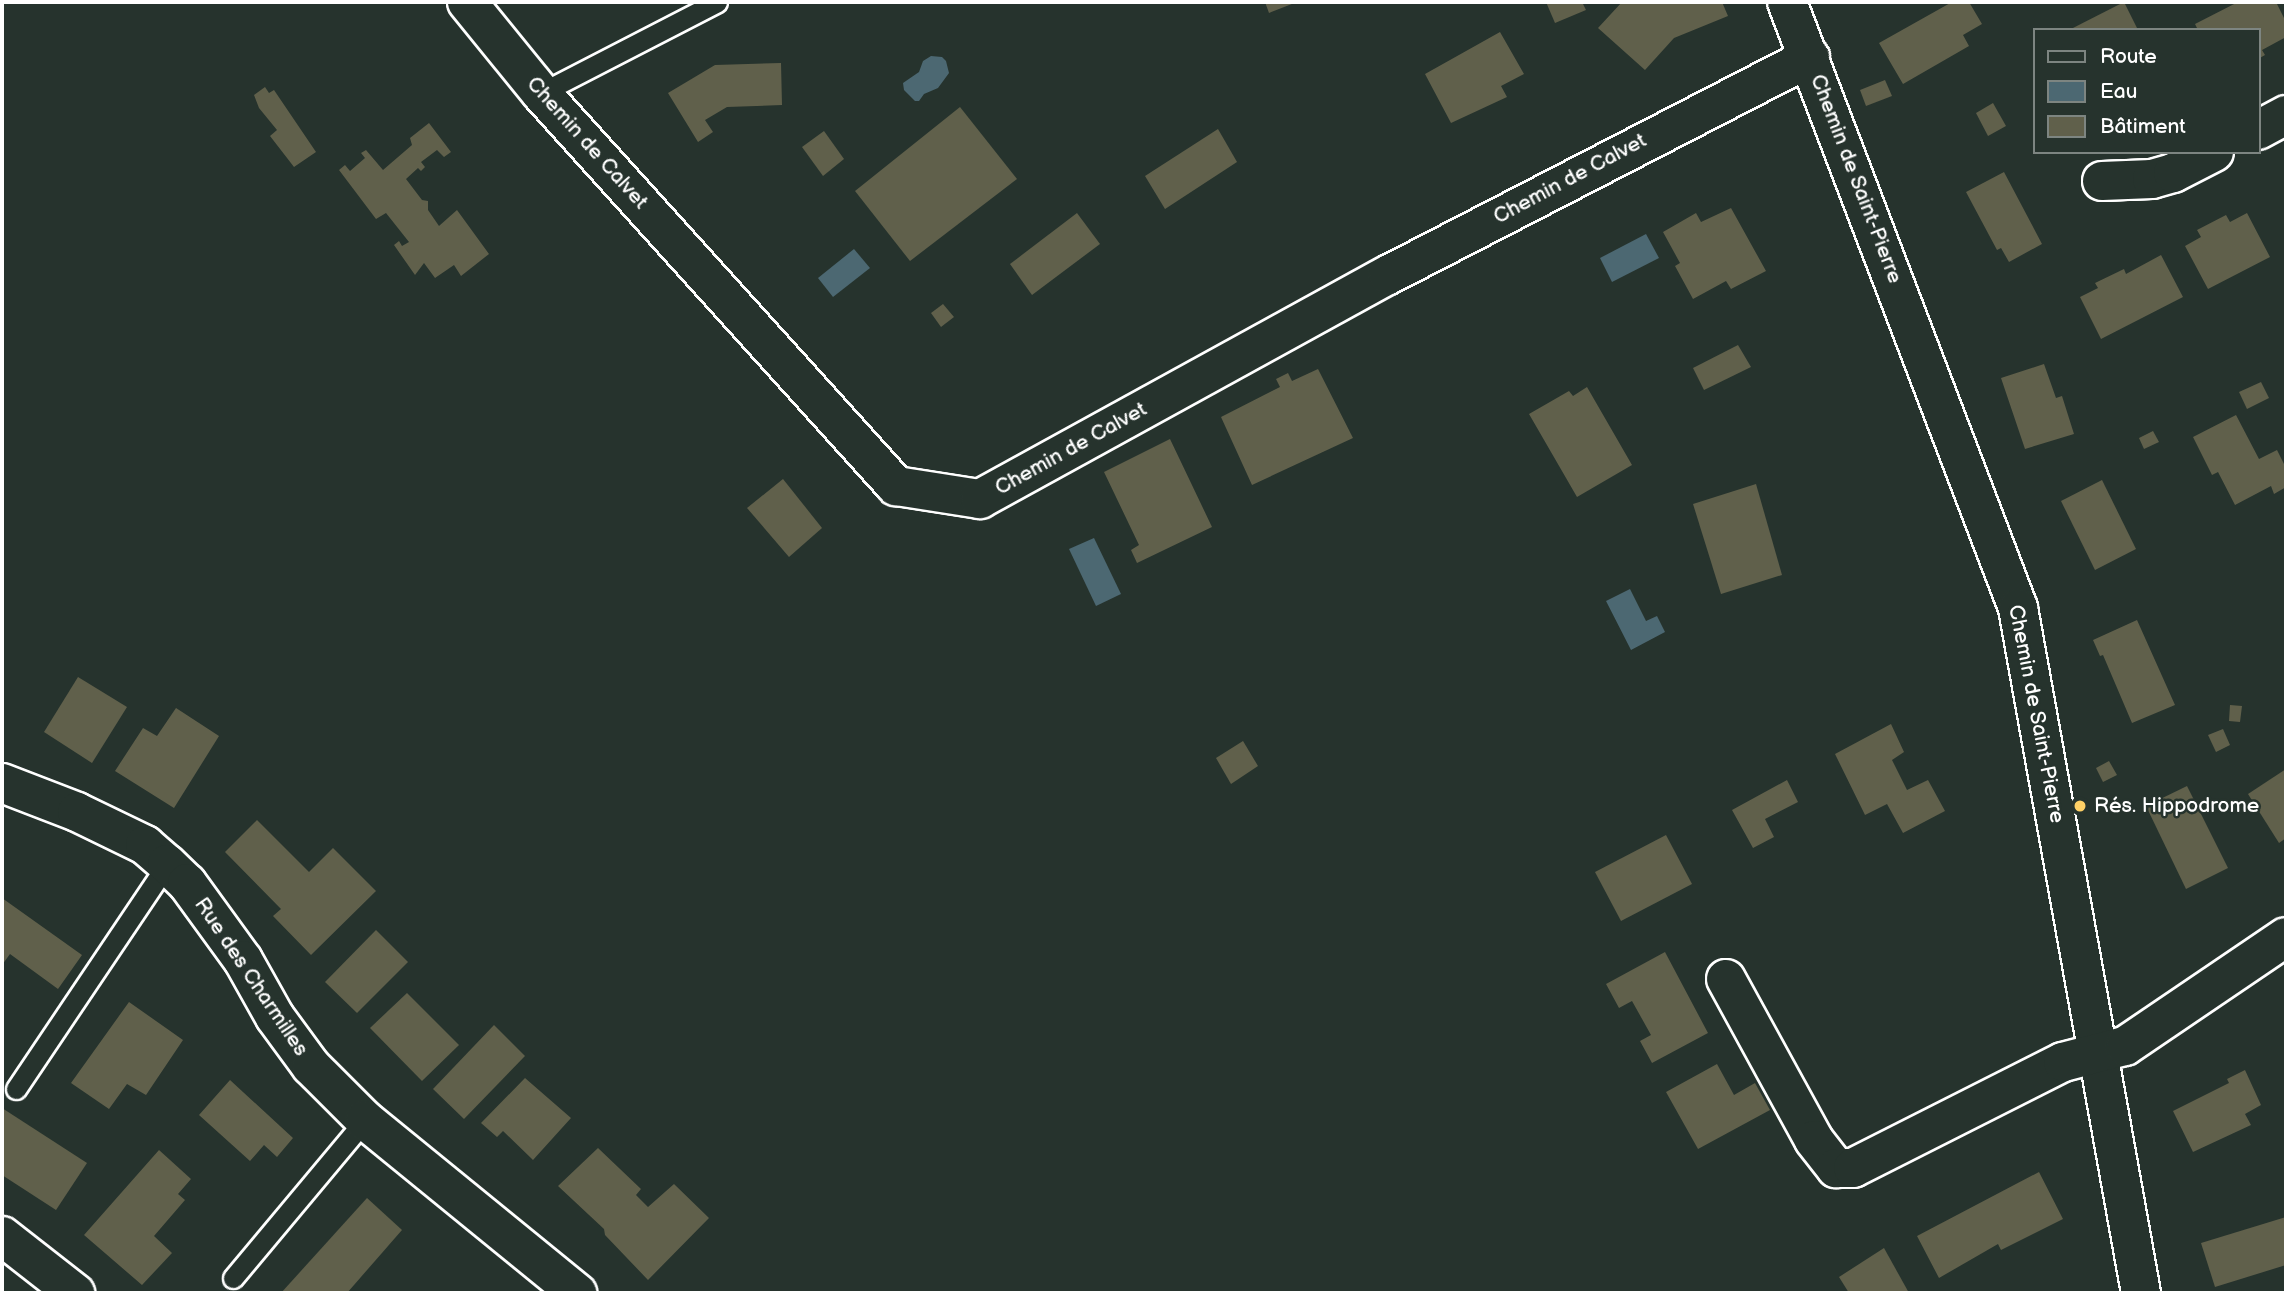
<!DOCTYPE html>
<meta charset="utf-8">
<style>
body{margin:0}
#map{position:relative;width:2288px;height:1295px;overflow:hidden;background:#26332d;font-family:"Balsamiq Sans",sans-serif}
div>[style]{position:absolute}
.water>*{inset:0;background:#4c6872}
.building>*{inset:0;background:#60604b}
.roads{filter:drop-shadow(2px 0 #fff) drop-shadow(-2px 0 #fff) drop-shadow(0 2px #fff) drop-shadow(0 -2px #fff)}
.service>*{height:19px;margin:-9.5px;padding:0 9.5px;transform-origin:9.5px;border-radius:9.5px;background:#26332d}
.minor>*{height:38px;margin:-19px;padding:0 19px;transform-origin:19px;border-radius:19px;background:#26332d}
.dots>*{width:19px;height:19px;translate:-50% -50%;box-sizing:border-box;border:4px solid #26332d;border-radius:50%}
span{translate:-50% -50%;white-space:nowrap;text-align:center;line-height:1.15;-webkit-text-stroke:5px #26332d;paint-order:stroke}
.street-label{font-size:21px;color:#fff}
.poi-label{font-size:21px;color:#fff}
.left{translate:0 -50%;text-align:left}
.frame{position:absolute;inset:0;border:4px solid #fff;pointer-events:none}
.legend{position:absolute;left:2033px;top:28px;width:228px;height:126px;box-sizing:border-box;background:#26332d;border:2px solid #7d8581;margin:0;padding:9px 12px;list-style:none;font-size:21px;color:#fff}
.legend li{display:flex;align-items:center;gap:14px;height:35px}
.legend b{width:35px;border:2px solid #7d8581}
</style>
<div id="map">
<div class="water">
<div style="clip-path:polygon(931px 56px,942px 57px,946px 61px,949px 73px,938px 88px,924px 94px,919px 101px,915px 101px,904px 90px,903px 83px,919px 72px,923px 61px)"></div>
<div style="clip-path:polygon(1646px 234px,1659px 258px,1612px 282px,1600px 258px)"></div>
<div style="clip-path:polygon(854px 249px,870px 268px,833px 297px,818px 278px)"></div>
<div style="clip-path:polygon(1094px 538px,1121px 594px,1096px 606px,1069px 549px)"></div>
<div style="clip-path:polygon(1630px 589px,1646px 621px,1657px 616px,1665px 632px,1631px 650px,1606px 601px)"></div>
</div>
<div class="building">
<div style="clip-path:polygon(1265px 2px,1297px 2px,1269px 13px)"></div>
<div style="clip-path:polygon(1546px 2px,1582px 2px,1586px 10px,1555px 23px)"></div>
<div style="clip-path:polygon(1622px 2px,1722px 2px,1728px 16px,1674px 38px,1645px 70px,1598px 28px)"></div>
<div style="clip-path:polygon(1952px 2px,1969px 2px,1982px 24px,1963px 35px,1969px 46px,1903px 84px,1879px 43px)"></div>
<div style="clip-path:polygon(2124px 2px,2138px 30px,2069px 30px)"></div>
<div style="clip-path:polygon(2238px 2px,2276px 2px,2286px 22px,2286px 37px,2262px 50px,2265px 55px,2258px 59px,2258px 30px,2198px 30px,2195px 24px)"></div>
<div style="clip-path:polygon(1500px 32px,1524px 74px,1501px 86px,1507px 97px,1451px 123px,1425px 74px)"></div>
<div style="clip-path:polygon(781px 63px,782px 105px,727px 107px,705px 120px,713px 132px,698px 142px,668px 93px,715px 65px)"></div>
<div style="clip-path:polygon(1885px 80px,1892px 96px,1866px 106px,1860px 90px)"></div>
<div style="clip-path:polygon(265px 87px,269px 93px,274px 90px,316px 152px,294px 167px,270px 136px,277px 130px,259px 108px,254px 95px)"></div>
<div style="clip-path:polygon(1993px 103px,2006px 126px,1988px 136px,1976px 113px)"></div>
<div style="clip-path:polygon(960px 107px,1017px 179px,910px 261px,855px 191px)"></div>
<div style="clip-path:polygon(429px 123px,451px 152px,444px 157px,437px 150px,421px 162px,425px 167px,421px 171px,418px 168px,406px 179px,422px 200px,428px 201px,428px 210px,439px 226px,457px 210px,489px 254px,461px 276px,454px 265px,435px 278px,424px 263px,415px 275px,394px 245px,399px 241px,402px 246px,409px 242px,386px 213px,376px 219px,339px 170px,345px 165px,350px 171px,365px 158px,361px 153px,366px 150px,383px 170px,412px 145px,410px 138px)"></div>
<div style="clip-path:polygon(1218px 129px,1237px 162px,1165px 209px,1145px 176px)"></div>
<div style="clip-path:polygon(824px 131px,844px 159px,823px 176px,802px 147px)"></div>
<div style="clip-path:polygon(2004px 172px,2042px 244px,2009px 262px,2001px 248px,1997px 250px,1966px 192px)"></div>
<div style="clip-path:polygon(1731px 208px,1766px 271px,1731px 289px,1726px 281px,1693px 299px,1675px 266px,1680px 263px,1663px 232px,1696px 213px,1701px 222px)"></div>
<div style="clip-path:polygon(1077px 213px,1100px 244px,1032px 295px,1010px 264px)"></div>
<div style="clip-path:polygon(2247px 213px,2270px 257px,2208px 289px,2185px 246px,2201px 237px,2197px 230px,2226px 215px,2230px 222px)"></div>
<div style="clip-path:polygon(2161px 255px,2183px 297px,2101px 339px,2080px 297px,2098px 288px,2095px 283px,2124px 269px,2126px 274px)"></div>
<div style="clip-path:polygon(943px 304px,954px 317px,941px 327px,931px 313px)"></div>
<div style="clip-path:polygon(1738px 345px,1751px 367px,1704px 390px,1693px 368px)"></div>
<div style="clip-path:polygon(2044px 364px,2056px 398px,2062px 396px,2074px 434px,2025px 449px,2001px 378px)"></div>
<div style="clip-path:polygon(1318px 369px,1353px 438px,1252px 485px,1221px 417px,1280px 387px,1276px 379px,1288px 373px,1292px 381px)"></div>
<div style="clip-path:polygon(2261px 382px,2269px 398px,2247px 409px,2239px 392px)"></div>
<div style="clip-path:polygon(1587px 387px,1632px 465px,1577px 497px,1529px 414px,1569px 391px,1573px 396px)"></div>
<div style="clip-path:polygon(2236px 415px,2259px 459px,2277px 450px,2286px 468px,2286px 487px,2274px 494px,2271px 486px,2235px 505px,2218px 472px,2212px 475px,2193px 437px)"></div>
<div style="clip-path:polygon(2153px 431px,2159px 442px,2144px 449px,2139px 438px)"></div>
<div style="clip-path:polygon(1170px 439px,1212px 527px,1137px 563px,1131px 550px,1139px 545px,1104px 472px)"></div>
<div style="clip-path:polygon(783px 479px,822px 528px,789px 557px,747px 508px)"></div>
<div style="clip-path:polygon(2102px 480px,2136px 549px,2095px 570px,2061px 501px)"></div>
<div style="clip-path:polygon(1756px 484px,1782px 575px,1721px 594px,1693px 504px)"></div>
<div style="clip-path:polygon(2137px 620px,2175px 705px,2132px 723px,2103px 655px,2100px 656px,2093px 640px)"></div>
<div style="clip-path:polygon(78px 677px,127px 707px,92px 763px,44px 732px)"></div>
<div style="clip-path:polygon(2230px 705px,2242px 706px,2240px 722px,2229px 721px)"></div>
<div style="clip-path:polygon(176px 708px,219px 736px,174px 808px,115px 771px,143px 728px,157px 736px)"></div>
<div style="clip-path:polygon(1891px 724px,1904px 752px,1892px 760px,1907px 790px,1928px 780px,1945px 811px,1903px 833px,1887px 804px,1865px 815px,1835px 754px)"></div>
<div style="clip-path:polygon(2223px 729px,2230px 745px,2216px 752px,2208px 735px)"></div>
<div style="clip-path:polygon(1243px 741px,1258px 766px,1231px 784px,1216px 758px)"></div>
<div style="clip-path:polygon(2109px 761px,2117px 775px,2103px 782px,2096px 768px)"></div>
<div style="clip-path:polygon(2286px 769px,2286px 838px,2279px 843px,2248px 794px)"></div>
<div style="clip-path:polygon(1787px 780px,1798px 802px,1765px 819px,1774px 837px,1753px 848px,1732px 810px)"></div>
<div style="clip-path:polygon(2187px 786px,2228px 868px,2186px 889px,2146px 806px)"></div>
<div style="clip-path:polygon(257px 820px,309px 872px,333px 848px,376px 891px,311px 955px,273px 916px,281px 909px,225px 852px)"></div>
<div style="clip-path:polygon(1666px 835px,1692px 884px,1621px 921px,1595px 872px)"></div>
<div style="clip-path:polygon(2px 898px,82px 955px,58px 989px,10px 954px,2px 965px)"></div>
<div style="clip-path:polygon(376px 930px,408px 962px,357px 1013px,325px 982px)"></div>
<div style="clip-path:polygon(1665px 952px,1708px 1033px,1652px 1063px,1640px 1041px,1651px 1035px,1632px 1001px,1619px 1008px,1606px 984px)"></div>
<div style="clip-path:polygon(407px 993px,459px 1045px,422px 1081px,370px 1028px)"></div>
<div style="clip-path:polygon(129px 1002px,183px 1040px,146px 1095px,127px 1084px,109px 1109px,71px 1083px)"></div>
<div style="clip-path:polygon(494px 1025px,525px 1056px,464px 1119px,433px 1089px)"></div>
<div style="clip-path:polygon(1717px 1064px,1734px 1095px,1755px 1083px,1770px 1110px,1698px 1149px,1666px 1092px)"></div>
<div style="clip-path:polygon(2245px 1070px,2261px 1105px,2245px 1114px,2251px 1125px,2193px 1152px,2173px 1111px,2229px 1083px,2227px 1079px)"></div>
<div style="clip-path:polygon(525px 1078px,571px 1118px,533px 1160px,503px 1131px,497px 1137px,481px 1123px)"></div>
<div style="clip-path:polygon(230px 1080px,293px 1138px,277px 1157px,264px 1145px,250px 1161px,199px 1115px)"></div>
<div style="clip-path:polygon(2px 1108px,87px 1163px,56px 1210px,2px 1175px)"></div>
<div style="clip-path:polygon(598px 1148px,641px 1189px,636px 1195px,648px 1207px,674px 1184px,709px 1218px,648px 1280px,605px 1235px,604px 1229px,558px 1186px)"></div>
<div style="clip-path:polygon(159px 1150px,191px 1179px,178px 1194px,185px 1200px,154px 1236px,172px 1253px,142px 1285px,84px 1235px)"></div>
<div style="clip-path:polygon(2039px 1172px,2063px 1219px,2001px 1250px,1998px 1244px,1939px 1278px,1917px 1236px)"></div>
<div style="clip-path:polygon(367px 1198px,402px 1230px,347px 1293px,281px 1293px)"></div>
<div style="clip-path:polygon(2286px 1217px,2286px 1265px,2215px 1287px,2201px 1243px)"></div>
<div style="clip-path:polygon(1884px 1248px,1909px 1293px,1849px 1293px,1839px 1277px)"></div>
</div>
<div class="roads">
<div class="service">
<div style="left:541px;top:93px;width:198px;rotate:-27.3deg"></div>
<div style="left:16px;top:1089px;width:271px;rotate:-56.1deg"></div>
<div style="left:233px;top:1278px;width:206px;rotate:-50.1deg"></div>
</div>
<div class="minor">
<div style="left:467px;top:2px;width:117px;rotate:50.9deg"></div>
<div style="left:541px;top:93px;width:530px;rotate:47.91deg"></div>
<div style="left:896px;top:486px;width:85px;rotate:8.8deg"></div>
<div style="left:980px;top:499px;width:465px;rotate:-28.8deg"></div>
<div style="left:1388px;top:275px;width:475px;rotate:-27.3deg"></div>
<div style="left:1787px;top:2px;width:649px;rotate:69.13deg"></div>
<div style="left:2018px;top:608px;width:696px;rotate:79.82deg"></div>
<div style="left:2258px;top:130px;width:32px;rotate:-28deg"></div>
<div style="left:2102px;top:181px;width:50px;rotate:-2.3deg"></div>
<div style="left:2152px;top:179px;width:22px;rotate:-16deg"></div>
<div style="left:2173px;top:173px;width:46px;rotate:-27.1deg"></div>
<div style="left:2px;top:783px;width:80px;rotate:21.1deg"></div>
<div style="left:77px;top:812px;width:76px;rotate:25.9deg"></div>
<div style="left:145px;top:845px;width:29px;rotate:41deg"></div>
<div style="left:167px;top:864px;width:28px;rotate:44deg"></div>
<div style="left:187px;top:883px;width:95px;rotate:54deg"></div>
<div style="left:243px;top:960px;width:65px;rotate:60.7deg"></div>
<div style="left:275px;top:1017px;width:61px;rotate:53.7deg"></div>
<div style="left:311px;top:1066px;width:76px;rotate:45deg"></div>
<div style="left:365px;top:1120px;width:274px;rotate:39.2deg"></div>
<div style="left:1726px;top:979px;width:183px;rotate:61.3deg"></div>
<div style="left:1814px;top:1140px;width:36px;rotate:52deg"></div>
<div style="left:1836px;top:1168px;width:17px"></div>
<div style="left:1853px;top:1168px;width:235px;rotate:-26.8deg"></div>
<div style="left:2063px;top:1062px;width:64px;rotate:-14.5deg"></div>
<div style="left:2125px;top:1046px;width:194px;rotate:-34.1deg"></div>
<div style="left:2px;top:1236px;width:93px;rotate:38deg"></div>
</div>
</div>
<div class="dots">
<div style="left:2080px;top:806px;background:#ffd166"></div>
</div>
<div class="street-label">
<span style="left:587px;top:143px;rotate:48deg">Chemin de Calvet</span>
<span style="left:1570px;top:179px;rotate:-28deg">Chemin de Calvet</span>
<span style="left:1856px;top:179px;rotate:69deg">Chemin de Saint-Pierre</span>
<span style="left:1071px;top:449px;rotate:-29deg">Chemin de Calvet</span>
<span style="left:2036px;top:714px;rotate:79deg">Chemin de Saint-Pierre</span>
<span style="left:251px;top:977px;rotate:56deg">Rue des Charmilles</span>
</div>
<div class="poi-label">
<span class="left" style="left:2094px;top:806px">Rés. Hippodrome</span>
</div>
<div class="frame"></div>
<ul class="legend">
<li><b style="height:9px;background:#26332d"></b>Route</li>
<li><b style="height:19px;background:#4c6872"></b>Eau</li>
<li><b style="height:19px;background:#60604b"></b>Bâtiment</li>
</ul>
</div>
